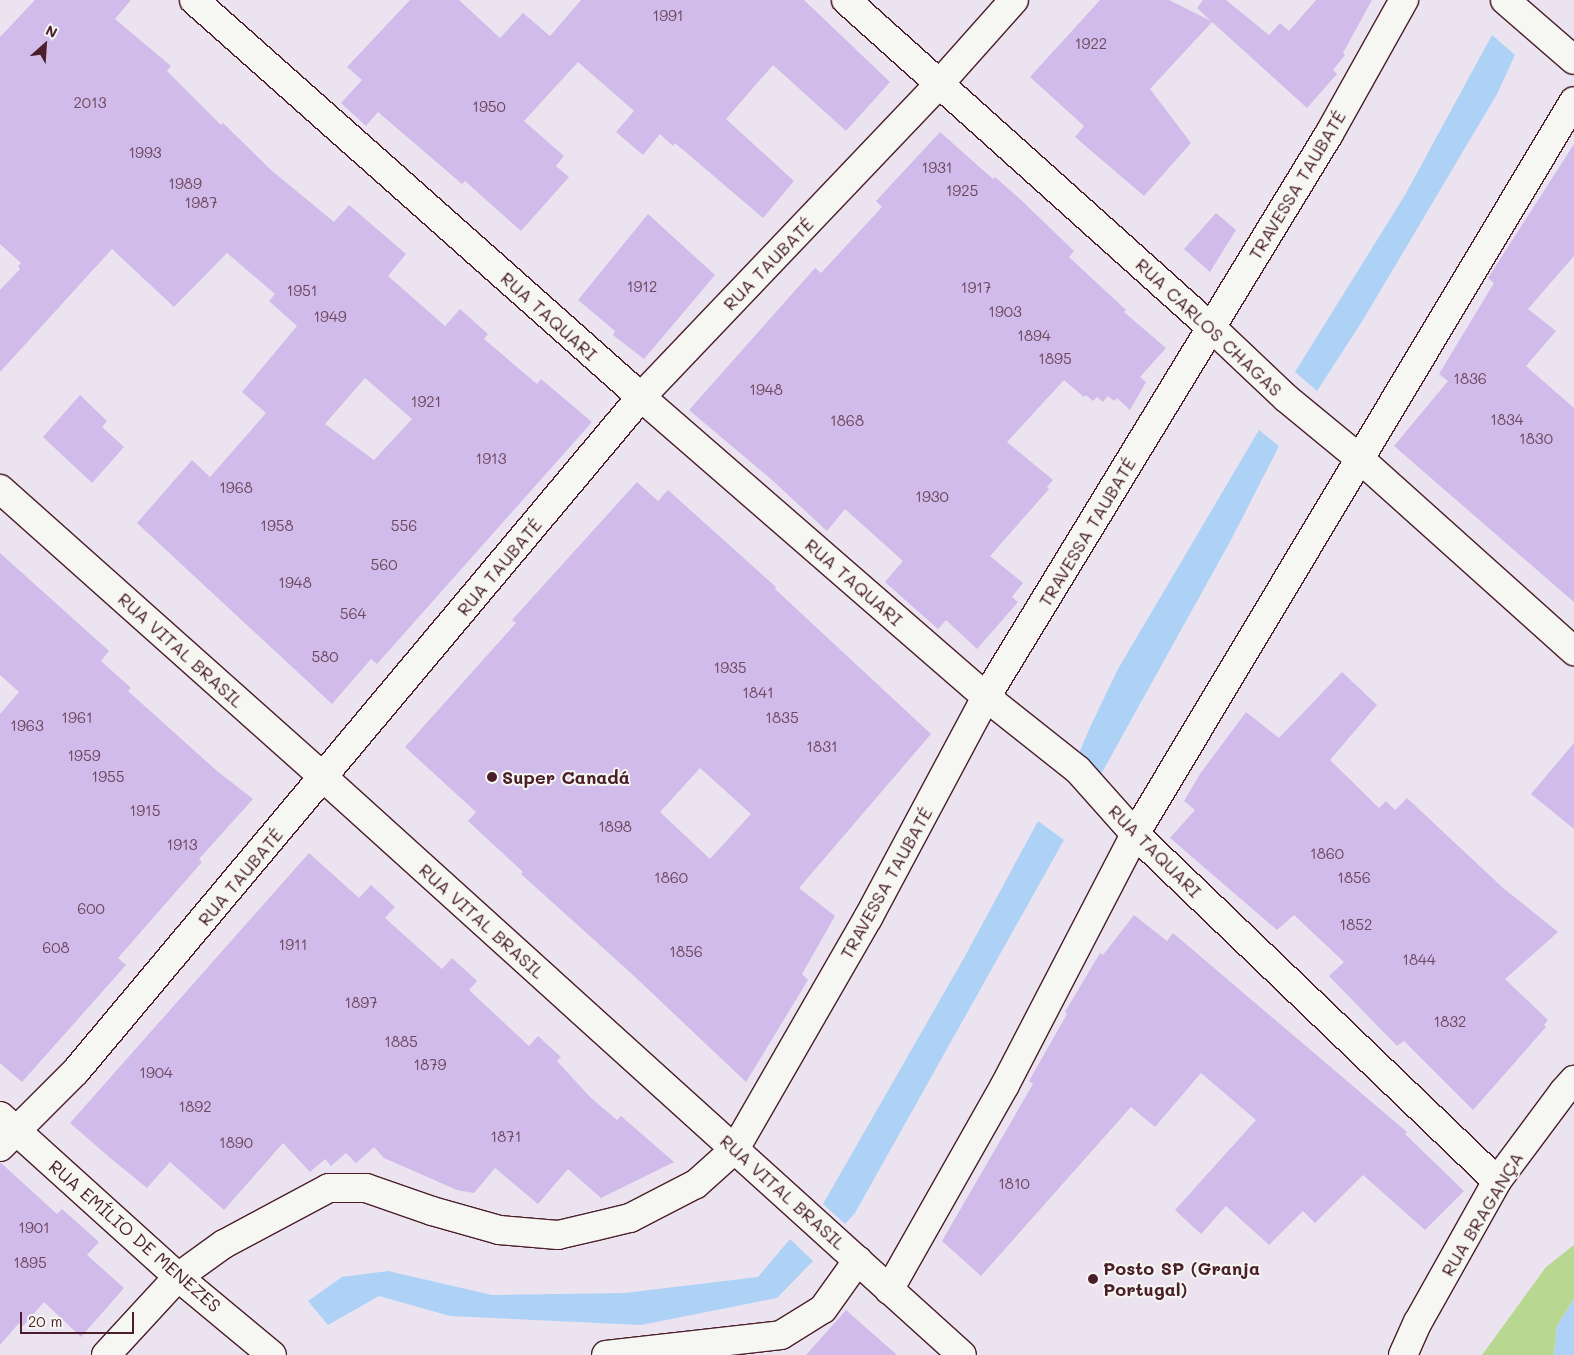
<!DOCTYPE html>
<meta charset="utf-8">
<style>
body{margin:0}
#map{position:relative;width:1574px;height:1355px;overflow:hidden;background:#ebe4f0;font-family:Mali,sans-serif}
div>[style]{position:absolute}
.green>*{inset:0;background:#b8d891}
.water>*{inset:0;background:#aed1f6}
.building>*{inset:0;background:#d0bbea}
.roads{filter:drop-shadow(1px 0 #4a1f2b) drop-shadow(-1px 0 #4a1f2b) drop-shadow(0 1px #4a1f2b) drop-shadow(0 -1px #4a1f2b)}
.minor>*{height:28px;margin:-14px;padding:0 14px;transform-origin:14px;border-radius:14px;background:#f6f6f2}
.dots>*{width:14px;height:14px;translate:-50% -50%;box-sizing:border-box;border:2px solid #f6f6f2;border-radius:50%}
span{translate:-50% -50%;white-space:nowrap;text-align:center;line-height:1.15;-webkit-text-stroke:4px #f6f6f2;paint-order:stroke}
.number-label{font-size:15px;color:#6c465b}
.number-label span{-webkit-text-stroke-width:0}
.street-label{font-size:18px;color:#4a1f2b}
.poi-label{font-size:18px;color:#4a1f2b;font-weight:700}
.left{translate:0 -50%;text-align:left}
.north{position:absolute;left:20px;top:20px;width:50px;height:50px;-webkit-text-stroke:4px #f6f6f2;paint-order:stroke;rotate:26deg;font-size:14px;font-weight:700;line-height:20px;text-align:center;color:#4a1f2b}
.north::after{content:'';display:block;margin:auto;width:18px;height:22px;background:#4a1f2b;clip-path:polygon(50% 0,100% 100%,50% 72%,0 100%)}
.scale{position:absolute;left:20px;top:1312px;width:114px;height:22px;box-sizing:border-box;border:2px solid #4a1f2b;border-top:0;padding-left:6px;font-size:15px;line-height:18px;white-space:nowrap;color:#4a1f2b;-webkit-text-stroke:4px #f6f6f2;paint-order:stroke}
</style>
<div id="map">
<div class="green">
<div style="clip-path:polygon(1574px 1245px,1574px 1299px,1557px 1326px,1554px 1355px,1482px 1355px,1546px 1267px)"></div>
</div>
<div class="water">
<div style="clip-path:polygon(1492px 35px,1515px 55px,1497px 94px,1363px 320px,1317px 391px,1295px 372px,1405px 195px)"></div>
<div style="clip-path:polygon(1259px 430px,1279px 446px,1231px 540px,1095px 785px,1074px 765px,1091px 725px,1118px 669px)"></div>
<div style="clip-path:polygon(1038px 821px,1064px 840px,855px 1213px,845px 1224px,823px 1204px,964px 958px)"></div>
<div style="clip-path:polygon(790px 1239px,813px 1261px,777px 1298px,641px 1325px,450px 1316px,379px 1296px,328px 1325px,308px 1301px,342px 1277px,388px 1271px,492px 1295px,624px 1293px,758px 1277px)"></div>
<div style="clip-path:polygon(1574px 1299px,1574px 1355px,1554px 1355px,1557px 1326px)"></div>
</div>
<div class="building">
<div style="clip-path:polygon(evenodd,35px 0,131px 0,115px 19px,171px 66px,167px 71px,221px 125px,223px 123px,271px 170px,334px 222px,349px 205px,406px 254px,388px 276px,445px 326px,460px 309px,488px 334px,484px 339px,537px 384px,541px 379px,592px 422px,377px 664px,371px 659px,332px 704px,137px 523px,192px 460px,210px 477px,266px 413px,242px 392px,297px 326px,269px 301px,275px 294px,227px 253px,174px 307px,112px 249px,0 372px,0 290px,20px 269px,18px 266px,21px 263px,0 244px,0 37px,35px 0,365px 378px,412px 419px,374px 460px,325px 424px,365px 378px)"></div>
<div style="clip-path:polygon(410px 0,459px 0,500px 38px,523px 13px,550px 36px,581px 0,804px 0,890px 82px,846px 131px,773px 65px,726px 119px,794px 181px,763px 218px,675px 143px,673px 146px,660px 134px,643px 155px,616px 132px,634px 111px,578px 62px,524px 121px,564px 156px,556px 166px,569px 177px,521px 231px,465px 181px,462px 184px,378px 112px,366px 126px,341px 103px,362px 80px,347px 67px)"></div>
<div style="clip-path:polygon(1100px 0,1169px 0,1211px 21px,1197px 8px,1203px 0,1226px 0,1269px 35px,1280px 23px,1289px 31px,1316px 0,1372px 0,1343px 53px,1345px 55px,1333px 70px,1337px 74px,1307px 108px,1212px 22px,1150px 89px,1191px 143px,1144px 196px,1075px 137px,1084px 126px,1030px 77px)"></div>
<div style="clip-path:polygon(940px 132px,993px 179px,995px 177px,1020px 199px,1074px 251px,1069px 257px,1126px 310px,1124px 312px,1166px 348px,1140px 377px,1146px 382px,1130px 410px,1117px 398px,1114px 401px,1108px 396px,1103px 402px,1097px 397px,1093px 401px,1086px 395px,1084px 397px,1064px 380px,1007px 442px,1053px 480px,1047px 487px,1049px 489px,990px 556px,1023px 583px,1012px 597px,1018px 602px,977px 649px,946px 620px,938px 629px,885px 582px,903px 561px,845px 509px,827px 531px,772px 480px,689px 410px,815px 268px,821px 273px,882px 207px,876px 201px)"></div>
<div style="clip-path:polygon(1574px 144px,1574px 256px,1528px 309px,1556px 331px,1526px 366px,1574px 408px,1574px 602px,1394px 446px,1448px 381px,1439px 374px,1494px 283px,1488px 278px)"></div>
<div style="clip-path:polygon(1216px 213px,1236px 230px,1210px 272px,1184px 249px)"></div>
<div style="clip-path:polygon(648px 214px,715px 275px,644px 359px,613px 335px,615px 331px,578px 300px)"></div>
<div style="clip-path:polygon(80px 395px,107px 421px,102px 427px,124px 447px,92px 483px,43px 437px)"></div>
<div style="clip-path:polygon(evenodd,637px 482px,658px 501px,668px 490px,776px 587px,775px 589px,931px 734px,799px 888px,835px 916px,802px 974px,808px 980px,746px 1082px,633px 975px,521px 874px,523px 872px,468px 821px,476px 812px,405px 747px,516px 623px,512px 620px,637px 482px,700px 768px,751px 814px,710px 859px,660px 812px,700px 768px)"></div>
<div style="clip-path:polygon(0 553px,109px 651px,101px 661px,131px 688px,128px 691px,217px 771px,253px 799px,199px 859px,202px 862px,118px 958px,126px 965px,22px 1082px,0 1063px,0 714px,19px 692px,0 675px)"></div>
<div style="clip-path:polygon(1342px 672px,1377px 705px,1330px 760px,1379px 808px,1386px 801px,1395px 810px,1407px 798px,1502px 887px,1558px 932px,1505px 979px,1548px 1020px,1544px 1025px,1546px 1027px,1473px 1110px,1404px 1041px,1397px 1046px,1329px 976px,1344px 962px,1294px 915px,1277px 930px,1170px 838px,1195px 810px,1184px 801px,1200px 774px,1246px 712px,1279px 738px)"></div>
<div style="clip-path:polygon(1574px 743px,1574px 829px,1531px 794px)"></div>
<div style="clip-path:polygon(309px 853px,359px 898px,371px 885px,395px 907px,385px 918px,442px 969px,452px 958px,477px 981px,469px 990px,529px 1046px,538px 1036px,561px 1057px,557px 1061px,590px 1097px,617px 1120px,621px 1116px,674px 1162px,601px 1198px,568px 1169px,538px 1204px,495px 1168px,474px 1193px,457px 1190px,384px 1158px,374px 1147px,356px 1163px,346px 1153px,331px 1166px,325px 1159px,310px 1172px,283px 1143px,224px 1210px,170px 1162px,147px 1188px,109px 1157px,70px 1123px)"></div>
<div style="clip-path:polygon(1134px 915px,1167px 941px,1173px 933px,1407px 1132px,1405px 1134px,1464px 1191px,1425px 1230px,1363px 1175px,1315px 1223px,1303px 1211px,1269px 1245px,1226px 1206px,1201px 1234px,1175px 1210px,1256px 1120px,1201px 1073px,1155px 1127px,1131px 1107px,981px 1276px,942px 1241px,1033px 1084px,1029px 1081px,1067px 1014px,1065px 1012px,1100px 953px,1103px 955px)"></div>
<div style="clip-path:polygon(0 1162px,57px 1214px,62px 1209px,99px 1242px,87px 1255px,124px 1288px,81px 1337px,44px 1302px,23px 1326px,19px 1323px,0 1345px)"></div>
<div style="clip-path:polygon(846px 1310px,897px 1355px,806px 1355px)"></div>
</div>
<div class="roads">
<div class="minor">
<div style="left:194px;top:0;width:598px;rotate:41.61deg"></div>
<div style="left:641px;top:397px;width:457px;rotate:41deg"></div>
<div style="left:986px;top:697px;width:117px;rotate:38.4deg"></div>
<div style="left:1078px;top:770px;width:86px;rotate:48.3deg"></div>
<div style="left:1135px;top:834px;width:501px;rotate:43.79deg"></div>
<div style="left:846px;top:0;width:491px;rotate:41.9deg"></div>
<div style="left:1212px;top:328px;width:102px;rotate:43.4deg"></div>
<div style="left:1286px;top:398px;width:96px;rotate:39.5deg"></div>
<div style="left:1360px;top:459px;width:288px;rotate:41.9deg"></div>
<div style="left:1505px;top:0;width:91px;rotate:41deg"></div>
<div style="left:0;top:489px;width:434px;rotate:41.7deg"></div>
<div style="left:324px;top:778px;width:860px;rotate:42.13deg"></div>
<div style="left:0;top:1116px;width:240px;rotate:42.1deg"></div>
<div style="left:178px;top:1277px;width:122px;rotate:39.7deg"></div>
<div style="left:0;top:1147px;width:107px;rotate:-45deg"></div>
<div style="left:76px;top:1071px;width:879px;rotate:-50.03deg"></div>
<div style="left:641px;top:397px;width:434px;rotate:-46.4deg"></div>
<div style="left:940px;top:83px;width:111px;rotate:-48.3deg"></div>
<div style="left:889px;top:1290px;width:236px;rotate:-60.5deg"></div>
<div style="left:1005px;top:1085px;width:283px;rotate:-62.6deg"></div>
<div style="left:1135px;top:834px;width:854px;rotate:-59.08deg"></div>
<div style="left:106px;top:1355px;width:106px;rotate:-47.3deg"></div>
<div style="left:178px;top:1277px;width:57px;rotate:-35.7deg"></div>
<div style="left:224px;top:1244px;width:119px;rotate:-28.1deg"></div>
<div style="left:329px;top:1188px;width:37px"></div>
<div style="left:366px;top:1188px;width:70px;rotate:19.2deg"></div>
<div style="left:432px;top:1211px;width:70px;rotate:15.8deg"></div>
<div style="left:499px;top:1230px;width:59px;rotate:4.8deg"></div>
<div style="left:558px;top:1235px;width:74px;rotate:-13.3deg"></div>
<div style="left:630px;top:1218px;width:74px;rotate:-27.3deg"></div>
<div style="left:696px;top:1184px;width:52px;rotate:-41.9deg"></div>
<div style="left:735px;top:1149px;width:267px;rotate:-60.1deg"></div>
<div style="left:868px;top:918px;width:251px;rotate:-61.9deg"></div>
<div style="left:986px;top:697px;width:659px;rotate:-58.65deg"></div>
<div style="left:1329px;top:134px;width:154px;rotate:-60.8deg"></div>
<div style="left:606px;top:1355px;width:176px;rotate:-6.5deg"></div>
<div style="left:781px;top:1335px;width:49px;rotate:-31.8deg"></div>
<div style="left:823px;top:1309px;width:60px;rotate:-54.5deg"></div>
<div style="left:1403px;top:1355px;width:36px;rotate:-66deg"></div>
<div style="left:1418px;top:1322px;width:162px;rotate:-60.7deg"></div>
<div style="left:1497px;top:1181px;width:112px;rotate:-53.3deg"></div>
<div style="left:1564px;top:1091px;width:15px;rotate:-48deg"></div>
</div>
</div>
<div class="dots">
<div style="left:492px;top:777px;background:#4a1f2b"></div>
<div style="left:1093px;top:1279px;background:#4a1f2b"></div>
</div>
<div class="number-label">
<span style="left:668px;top:16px">1991</span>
<span style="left:1091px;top:44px">1922</span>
<span style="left:90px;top:103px">2013</span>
<span style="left:489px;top:107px">1950</span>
<span style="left:145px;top:153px">1993</span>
<span style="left:937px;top:168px">1931</span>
<span style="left:185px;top:184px">1989</span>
<span style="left:962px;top:191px">1925</span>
<span style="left:201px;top:203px">1987</span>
<span style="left:642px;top:287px">1912</span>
<span style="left:976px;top:288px">1917</span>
<span style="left:302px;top:291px">1951</span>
<span style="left:1005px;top:312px">1903</span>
<span style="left:330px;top:317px">1949</span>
<span style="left:1034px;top:336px">1894</span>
<span style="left:1055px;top:359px">1895</span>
<span style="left:1470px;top:379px">1836</span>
<span style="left:766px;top:390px">1948</span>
<span style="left:426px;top:402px">1921</span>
<span style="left:1507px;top:420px">1834</span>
<span style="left:847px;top:421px">1868</span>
<span style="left:1536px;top:439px">1830</span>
<span style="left:491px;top:459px">1913</span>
<span style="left:236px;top:488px">1968</span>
<span style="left:932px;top:497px">1930</span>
<span style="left:277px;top:526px">1958</span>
<span style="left:404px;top:526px">556</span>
<span style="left:384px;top:565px">560</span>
<span style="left:295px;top:583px">1948</span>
<span style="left:353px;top:614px">564</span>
<span style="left:325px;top:657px">580</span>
<span style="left:730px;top:668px">1935</span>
<span style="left:758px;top:693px">1841</span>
<span style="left:77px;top:718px">1961</span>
<span style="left:782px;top:718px">1835</span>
<span style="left:27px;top:726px">1963</span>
<span style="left:822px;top:747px">1831</span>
<span style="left:84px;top:756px">1959</span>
<span style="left:108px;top:777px">1955</span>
<span style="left:145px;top:811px">1915</span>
<span style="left:615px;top:827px">1898</span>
<span style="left:182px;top:845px">1913</span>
<span style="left:1327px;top:854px">1860</span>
<span style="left:671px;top:878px">1860</span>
<span style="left:1354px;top:878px">1856</span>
<span style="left:91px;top:909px">600</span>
<span style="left:1356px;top:925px">1852</span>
<span style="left:293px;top:945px">1911</span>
<span style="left:56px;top:948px">608</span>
<span style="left:686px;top:952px">1856</span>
<span style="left:1419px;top:960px">1844</span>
<span style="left:361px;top:1003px">1897</span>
<span style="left:1450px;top:1022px">1832</span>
<span style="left:401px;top:1042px">1885</span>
<span style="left:430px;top:1065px">1879</span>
<span style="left:156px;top:1073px">1904</span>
<span style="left:195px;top:1107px">1892</span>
<span style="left:506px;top:1137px">1871</span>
<span style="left:236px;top:1143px">1890</span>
<span style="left:1014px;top:1184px">1810</span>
<span style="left:34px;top:1228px">1901</span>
<span style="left:30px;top:1263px">1895</span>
</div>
<div class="street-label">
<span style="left:1297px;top:185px;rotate:-59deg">TRAVESSA TAUBATÉ</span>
<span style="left:768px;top:264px;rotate:-46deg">RUA TAUBATÉ</span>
<span style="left:549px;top:316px;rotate:42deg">RUA TAQUARI</span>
<span style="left:1209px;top:327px;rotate:43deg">RUA CARLOS CHAGAS</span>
<span style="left:1087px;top:532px;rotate:-59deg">TRAVESSA TAUBATÉ</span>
<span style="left:499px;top:567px;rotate:-50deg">RUA TAUBATÉ</span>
<span style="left:854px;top:582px;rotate:41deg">RUA TAQUARI</span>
<span style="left:181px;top:650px;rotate:42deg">RUA VITAL BRASIL</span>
<span style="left:1155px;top:851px;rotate:45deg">RUA TAQUARI</span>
<span style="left:240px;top:877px;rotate:-50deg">RUA TAUBATÉ</span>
<span style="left:886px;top:883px;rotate:-61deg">TRAVESSA TAUBATÉ</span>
<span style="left:482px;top:921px;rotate:42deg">RUA VITAL BRASIL</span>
<span style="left:783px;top:1192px;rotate:42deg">RUA VITAL BRASIL</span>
<span style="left:1482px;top:1214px;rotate:-59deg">RUA BRAGANÇA</span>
<span style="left:135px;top:1236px;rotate:41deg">RUA EMÍLIO DE MENEZES</span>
</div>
<div class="poi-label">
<span class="left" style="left:502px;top:777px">Super Canadá</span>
<span class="left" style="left:1103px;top:1279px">Posto SP (Granja<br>Portugal)</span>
</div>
<div class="north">N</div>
<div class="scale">20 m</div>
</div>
